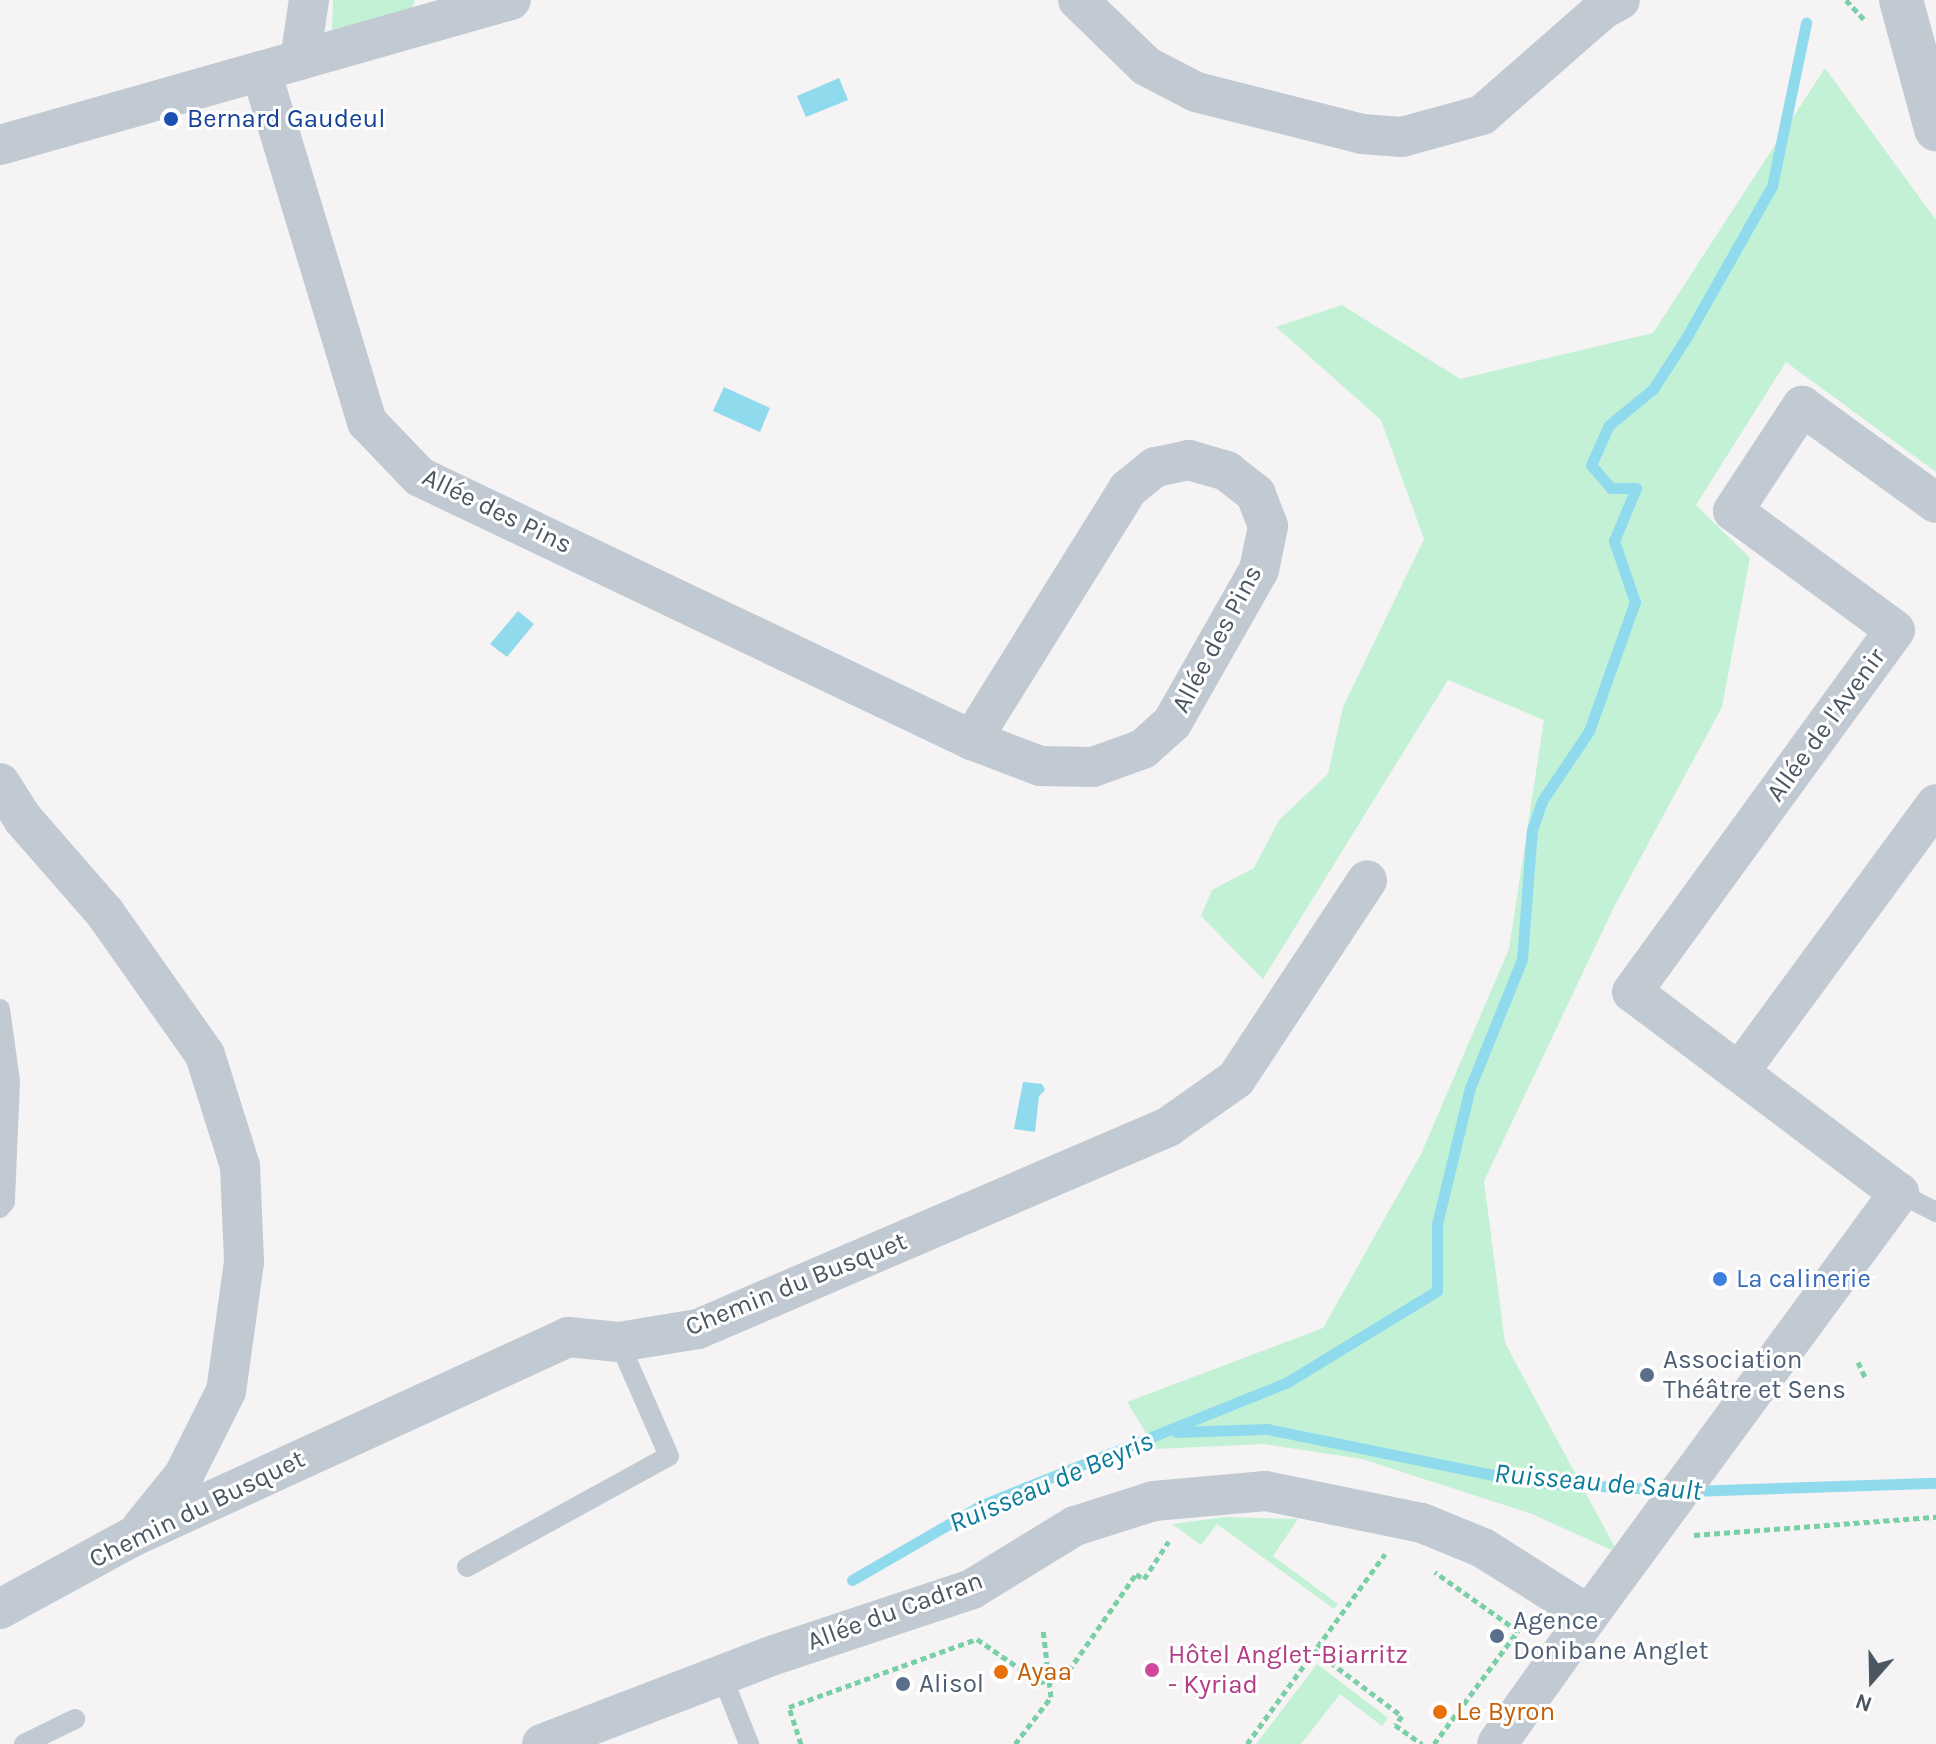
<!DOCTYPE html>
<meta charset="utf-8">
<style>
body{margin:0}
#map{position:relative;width:1936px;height:1744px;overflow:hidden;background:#f5f3f3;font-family:Karla,sans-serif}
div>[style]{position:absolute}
.green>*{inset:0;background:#c3f1d5}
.water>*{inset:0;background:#90daee}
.stream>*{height:11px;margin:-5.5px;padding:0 5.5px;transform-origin:5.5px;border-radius:5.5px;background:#90daee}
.path>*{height:5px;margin-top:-2.5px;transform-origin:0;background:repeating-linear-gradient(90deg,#7ad0a6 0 6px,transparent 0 10px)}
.service>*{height:20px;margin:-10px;padding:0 10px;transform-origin:10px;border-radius:10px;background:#c1cad2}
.minor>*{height:40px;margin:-20px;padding:0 20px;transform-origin:20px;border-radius:20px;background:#c1cad2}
.tertiary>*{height:44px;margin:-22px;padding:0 22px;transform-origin:22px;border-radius:22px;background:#c1cad2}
.dots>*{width:22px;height:22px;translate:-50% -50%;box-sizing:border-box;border:4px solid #fff;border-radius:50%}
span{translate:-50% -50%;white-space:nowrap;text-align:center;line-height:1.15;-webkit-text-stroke:6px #fff;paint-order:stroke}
.transit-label{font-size:26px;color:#164399}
.left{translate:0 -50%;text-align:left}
.street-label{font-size:26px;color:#4a5661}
.shop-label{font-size:26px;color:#366cbe}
.service-label{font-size:26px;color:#4e5e75}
.hotel-label{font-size:26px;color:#b23c85}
.food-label{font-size:26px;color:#c56008}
.water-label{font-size:28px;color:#0c7c9b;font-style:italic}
.north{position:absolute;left:1832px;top:1640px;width:80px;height:80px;-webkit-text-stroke:6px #fff;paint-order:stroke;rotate:200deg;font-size:22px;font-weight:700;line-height:32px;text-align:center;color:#4a5661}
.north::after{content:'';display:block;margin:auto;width:28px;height:36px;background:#4a5661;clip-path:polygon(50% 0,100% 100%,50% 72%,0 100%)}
</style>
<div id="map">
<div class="green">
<div style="clip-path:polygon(333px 0,415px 0,410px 12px,332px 30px)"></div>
<div style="clip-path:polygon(1825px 68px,1936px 220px,1936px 472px,1786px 362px,1696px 505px,1750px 558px,1722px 707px,1615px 905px,1484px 1181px,1505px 1343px,1618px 1553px,1532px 1514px,1362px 1459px,1264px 1444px,1156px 1449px,1127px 1402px,1323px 1328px,1421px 1154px,1509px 949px,1544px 720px,1448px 680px,1263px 979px,1201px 916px,1212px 890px,1254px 868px,1279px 820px,1328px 774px,1343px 707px,1424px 539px,1381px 420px,1276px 327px,1342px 305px,1460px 379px,1653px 333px)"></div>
<div style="clip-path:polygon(1226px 1517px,1298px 1519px,1273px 1556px,1338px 1604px,1334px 1609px,1217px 1524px,1201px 1545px,1172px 1524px)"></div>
<div style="clip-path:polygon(1317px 1664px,1388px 1718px,1382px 1726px,1340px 1694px,1301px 1744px,1256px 1744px)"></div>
</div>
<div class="water">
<div style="clip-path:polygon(839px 78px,848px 100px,806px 117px,797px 96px)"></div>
<div style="clip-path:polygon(724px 387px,770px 408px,760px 432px,713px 411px)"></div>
<div style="clip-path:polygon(518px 611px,534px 624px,507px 657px,490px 644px)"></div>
<div style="clip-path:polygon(1023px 1082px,1042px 1084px,1045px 1090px,1039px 1096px,1035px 1132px,1014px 1129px)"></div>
</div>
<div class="stream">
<div style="left:1176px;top:1432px;width:91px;rotate:-1.9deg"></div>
<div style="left:1267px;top:1429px;width:266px;rotate:11.5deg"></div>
<div style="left:1528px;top:1482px;width:141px;rotate:3.2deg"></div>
<div style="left:1690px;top:1491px;width:246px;rotate:-1.9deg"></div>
<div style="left:852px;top:1580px;width:150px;rotate:-30deg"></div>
<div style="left:982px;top:1505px;width:328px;rotate:-21.9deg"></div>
<div style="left:1286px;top:1383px;width:177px;rotate:-31.4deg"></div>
<div style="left:1437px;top:1291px;width:67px;rotate:-90deg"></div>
<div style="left:1437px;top:1224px;width:140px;rotate:-76.4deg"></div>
<div style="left:1470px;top:1088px;width:139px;rotate:-68deg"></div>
<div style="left:1522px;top:959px;width:129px;rotate:-85.6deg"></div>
<div style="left:1532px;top:830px;width:31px;rotate:-71deg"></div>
<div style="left:1542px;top:801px;width:84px;rotate:-56.1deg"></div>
<div style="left:1589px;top:731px;width:137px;rotate:-70.4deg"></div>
<div style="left:1635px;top:602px;width:65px;rotate:-109deg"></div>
<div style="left:1614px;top:541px;width:57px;rotate:-67.5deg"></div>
<div style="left:1636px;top:488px;width:25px;rotate:180deg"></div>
<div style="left:1611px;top:488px;width:30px;rotate:-131deg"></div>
<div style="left:1591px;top:465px;width:44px;rotate:-65.8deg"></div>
<div style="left:1609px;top:425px;width:57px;rotate:-39.3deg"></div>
<div style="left:1653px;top:389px;width:61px;rotate:-57.1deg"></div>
<div style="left:1686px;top:338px;width:175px;rotate:-60.5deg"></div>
<div style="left:1772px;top:186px;width:167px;rotate:-78.2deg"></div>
</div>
<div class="path">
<div style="left:1846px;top:0;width:26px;rotate:47deg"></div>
<div style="left:1858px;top:1362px;width:17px;rotate:65deg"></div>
<div style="left:1694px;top:1535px;width:243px;rotate:-4.3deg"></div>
<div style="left:1314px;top:1650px;width:110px;rotate:36.9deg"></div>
<div style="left:1402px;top:1716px;width:11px;rotate:128deg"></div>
<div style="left:1395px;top:1725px;width:33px;rotate:35deg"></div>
<div style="left:801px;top:1744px;width:39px;rotate:-108deg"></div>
<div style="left:789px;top:1707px;width:200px;rotate:-19.9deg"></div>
<div style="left:977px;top:1639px;width:75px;rotate:34.7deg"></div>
<div style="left:1039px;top:1682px;width:24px;rotate:-7deg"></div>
<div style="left:1063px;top:1679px;width:128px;rotate:-55.2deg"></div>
<div style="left:1136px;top:1574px;width:9px;rotate:32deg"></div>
<div style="left:1144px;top:1579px;width:45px;rotate:-56.7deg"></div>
<div style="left:1015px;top:1744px;width:59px;rotate:-52.5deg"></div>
<div style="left:1051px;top:1697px;width:68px;rotate:-96.7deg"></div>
<div style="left:1247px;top:1744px;width:235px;rotate:-54deg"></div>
<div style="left:1434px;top:1744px;width:141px;rotate:-53.4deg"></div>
<div style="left:1518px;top:1631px;width:102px;rotate:-144.6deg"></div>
</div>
<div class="service">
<div style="left:0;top:1009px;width:73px;rotate:82.1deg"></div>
<div style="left:10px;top:1081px;width:121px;rotate:92.4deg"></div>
<div style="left:5px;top:1202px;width:8px;rotate:130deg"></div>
<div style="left:1899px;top:1193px;width:42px;rotate:27.2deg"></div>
<div style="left:467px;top:1567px;width:230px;rotate:-28.8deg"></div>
<div style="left:669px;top:1456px;width:124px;rotate:-113.7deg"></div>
<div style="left:722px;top:1676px;width:73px;rotate:68.3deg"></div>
<div style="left:24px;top:1744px;width:57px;rotate:-26.1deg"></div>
</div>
<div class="minor">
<div style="left:1078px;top:0;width:95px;rotate:44.1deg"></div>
<div style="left:1146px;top:66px;width:56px;rotate:27.5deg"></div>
<div style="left:1196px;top:92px;width:171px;rotate:14.2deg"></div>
<div style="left:1362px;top:134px;width:40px;rotate:4.3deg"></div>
<div style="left:1402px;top:137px;width:83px;rotate:-15.4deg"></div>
<div style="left:1482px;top:115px;width:161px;rotate:-41.2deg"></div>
<div style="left:1603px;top:9px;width:19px;rotate:-28deg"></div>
<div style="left:300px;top:60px;width:61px;rotate:-81.5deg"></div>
<div style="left:261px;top:71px;width:367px;rotate:73.2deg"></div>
<div style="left:367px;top:422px;width:76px;rotate:46.1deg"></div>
<div style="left:420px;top:477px;width:611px;rotate:25.48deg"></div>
<div style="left:972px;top:740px;width:73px;rotate:20.9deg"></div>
<div style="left:1040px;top:766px;width:53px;rotate:1.1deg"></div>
<div style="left:1093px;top:767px;width:53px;rotate:-19.8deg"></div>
<div style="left:1143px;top:749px;width:39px;rotate:-42deg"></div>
<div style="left:1172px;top:723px;width:176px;rotate:-60.4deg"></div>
<div style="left:1259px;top:570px;width:45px;rotate:-78.4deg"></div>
<div style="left:1268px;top:526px;width:34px;rotate:-111deg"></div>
<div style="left:1256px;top:494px;width:37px;rotate:-142deg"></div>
<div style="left:1227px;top:471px;width:40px;rotate:-164deg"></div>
<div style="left:1189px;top:460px;width:35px;rotate:168deg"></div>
<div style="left:1155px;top:467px;width:35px;rotate:141deg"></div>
<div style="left:1128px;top:489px;width:296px;rotate:121.9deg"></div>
<div style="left:0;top:145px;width:531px;rotate:-15.84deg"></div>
<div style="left:0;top:783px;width:43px;rotate:57.4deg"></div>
<div style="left:23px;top:819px;width:125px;rotate:48.9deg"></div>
<div style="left:105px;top:913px;width:174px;rotate:54.8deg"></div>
<div style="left:205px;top:1055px;width:116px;rotate:72.5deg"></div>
<div style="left:240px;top:1166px;width:96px;rotate:87.6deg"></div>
<div style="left:244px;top:1262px;width:130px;rotate:97.9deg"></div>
<div style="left:226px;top:1391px;width:94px;rotate:116.6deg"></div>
<div style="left:184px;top:1475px;width:67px;rotate:128.9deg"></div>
<div style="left:1740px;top:1071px;width:331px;rotate:-53.7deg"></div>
<div style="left:0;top:1609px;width:153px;rotate:-28.6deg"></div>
<div style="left:134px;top:1536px;width:477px;rotate:-24.6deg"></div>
<div style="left:568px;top:1337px;width:51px;rotate:5.6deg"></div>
<div style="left:619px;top:1342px;width:80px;rotate:-9.3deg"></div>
<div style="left:698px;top:1329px;width:512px;rotate:-23.26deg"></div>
<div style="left:1168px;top:1127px;width:83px;rotate:-35.2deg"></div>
<div style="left:1236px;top:1079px;width:238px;rotate:-56.6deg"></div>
<div style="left:1589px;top:1615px;width:524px;rotate:-53.7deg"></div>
<div style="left:1899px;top:1193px;width:334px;rotate:-143deg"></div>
<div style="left:1632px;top:992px;width:447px;rotate:-54deg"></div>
<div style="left:1895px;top:630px;width:201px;rotate:-143.7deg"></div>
<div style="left:1733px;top:511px;width:126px;rotate:-56.7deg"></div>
<div style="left:1802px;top:406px;width:165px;rotate:35.9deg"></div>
<div style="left:542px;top:1744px;width:248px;rotate:-21deg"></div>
<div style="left:774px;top:1655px;width:209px;rotate:-18.4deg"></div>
<div style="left:972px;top:1589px;width:121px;rotate:-31.5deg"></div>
<div style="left:1075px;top:1526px;width:83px;rotate:-17.6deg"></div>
<div style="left:1154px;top:1501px;width:112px;rotate:-5.1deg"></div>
<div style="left:1266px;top:1491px;width:159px;rotate:11.6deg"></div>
<div style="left:1422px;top:1523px;width:66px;rotate:22.3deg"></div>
<div style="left:1483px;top:1548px;width:125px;rotate:32.3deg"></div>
<div style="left:1589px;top:1615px;width:158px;rotate:125.5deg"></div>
</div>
<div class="tertiary">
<div style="left:1901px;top:0;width:134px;rotate:74.8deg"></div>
</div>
<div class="dots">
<div style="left:171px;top:119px;background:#1a4fb4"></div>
<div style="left:1720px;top:1279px;background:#3f7fe0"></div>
<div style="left:1647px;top:1375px;background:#5c6f8a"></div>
<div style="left:1497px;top:1636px;background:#5c6f8a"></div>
<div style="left:1152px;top:1670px;background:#d1479c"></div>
<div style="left:1001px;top:1672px;background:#e8710a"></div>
<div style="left:903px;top:1684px;background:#5c6f8a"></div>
<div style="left:1440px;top:1712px;background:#e8710a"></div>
</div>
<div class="transit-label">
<span class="left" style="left:187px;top:119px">Bernard Gaudeul</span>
</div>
<div class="street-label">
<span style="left:497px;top:511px;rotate:26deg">Allée des Pins</span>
<span style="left:1217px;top:639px;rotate:-62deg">Allée des Pins</span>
<span style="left:1826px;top:725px;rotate:-54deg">Allée de l'Avenir</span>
<span style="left:796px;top:1284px;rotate:-22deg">Chemin du Busquet</span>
<span style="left:197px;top:1509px;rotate:-26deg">Chemin du Busquet</span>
<span style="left:895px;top:1611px;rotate:-20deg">Allée du Cadran</span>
</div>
<div class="shop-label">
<span class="left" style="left:1736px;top:1279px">La calinerie</span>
</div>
<div class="service-label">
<span class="left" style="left:1663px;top:1375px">Association<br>Théâtre et Sens</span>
<span class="left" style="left:1513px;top:1636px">Agence<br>Donibane Anglet</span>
<span class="left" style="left:919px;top:1684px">Alisol</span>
</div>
<div class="hotel-label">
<span class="left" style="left:1168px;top:1670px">Hôtel Anglet-Biarritz<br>- Kyriad</span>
</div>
<div class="food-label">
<span class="left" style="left:1017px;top:1672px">Ayaa</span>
<span class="left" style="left:1456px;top:1712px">Le Byron</span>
</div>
<div class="water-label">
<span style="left:1051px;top:1482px;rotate:-23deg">Ruisseau de Beyris</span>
<span style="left:1598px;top:1482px;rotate:5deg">Ruisseau de Sault</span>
</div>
<div class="north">N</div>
</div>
